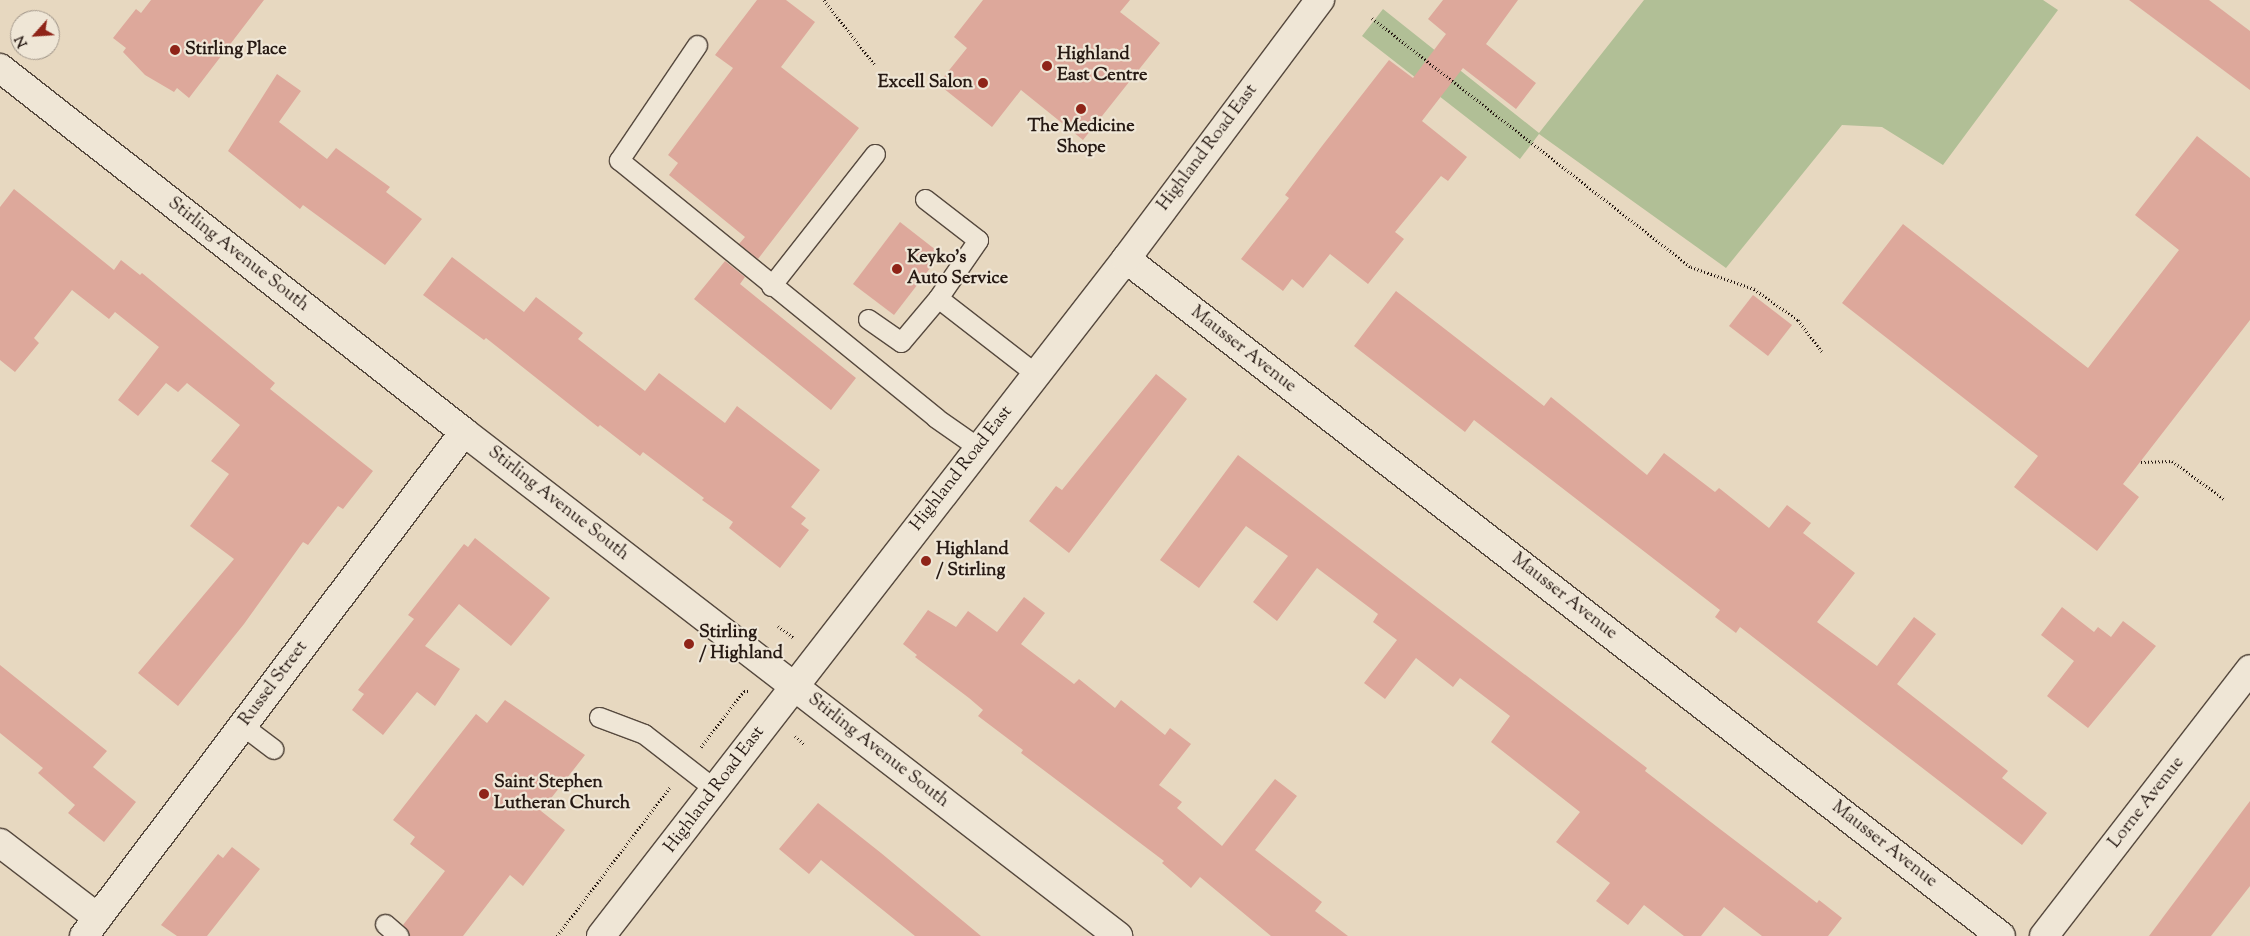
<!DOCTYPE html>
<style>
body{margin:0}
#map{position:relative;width:2250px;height:936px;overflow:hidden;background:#e7d8c0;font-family:"Sorts Mill Goudy",serif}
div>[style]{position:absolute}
.green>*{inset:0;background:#b1bf96}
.building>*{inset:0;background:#dda89b}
.path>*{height:3px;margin-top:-1.5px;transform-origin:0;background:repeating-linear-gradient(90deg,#261913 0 1px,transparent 0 3.5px)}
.roads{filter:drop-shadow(1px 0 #56493e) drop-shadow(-1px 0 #56493e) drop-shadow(0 1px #56493e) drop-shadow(0 -1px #56493e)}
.service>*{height:19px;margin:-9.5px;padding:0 9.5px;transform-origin:9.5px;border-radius:9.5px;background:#efe6d6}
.minor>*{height:28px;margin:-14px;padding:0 14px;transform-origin:14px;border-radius:14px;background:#efe6d6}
.tertiary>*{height:28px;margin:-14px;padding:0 14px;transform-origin:14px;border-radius:14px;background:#efe6d6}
.dots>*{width:14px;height:14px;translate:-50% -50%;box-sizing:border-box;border:2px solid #efe6d6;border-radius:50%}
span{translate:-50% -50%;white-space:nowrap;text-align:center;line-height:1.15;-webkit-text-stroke:4.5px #efe6d6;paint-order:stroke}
.poi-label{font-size:18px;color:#261913;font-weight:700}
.left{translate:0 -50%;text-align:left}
.right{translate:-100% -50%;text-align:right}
.street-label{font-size:18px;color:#261913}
.north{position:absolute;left:10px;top:10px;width:50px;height:50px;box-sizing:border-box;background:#efe6d6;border:1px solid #9f9488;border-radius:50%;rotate:244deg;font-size:14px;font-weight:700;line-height:20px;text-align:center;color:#261913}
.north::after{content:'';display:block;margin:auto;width:18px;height:22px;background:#8f2418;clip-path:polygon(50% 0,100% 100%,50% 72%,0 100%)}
</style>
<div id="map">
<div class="green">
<div style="clip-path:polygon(1644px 0,2043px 0,2058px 10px,1943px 165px,1882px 127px,1842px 125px,1726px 268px,1539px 134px,1520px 159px,1362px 36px,1383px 9px,1539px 133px)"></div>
</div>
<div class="building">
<div style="clip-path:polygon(151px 0,264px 0,189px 98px,177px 88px,174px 92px,145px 75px,123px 52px,126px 48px,113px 38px,136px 9px,141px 13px)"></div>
<div style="clip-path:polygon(757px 0,786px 0,815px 22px,781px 67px,859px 128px,758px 259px,739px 244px,745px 237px,669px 175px,678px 163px,668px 155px,733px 68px,715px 55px)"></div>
<div style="clip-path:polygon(983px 0,1130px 0,1120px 12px,1160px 43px,1083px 140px,1021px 90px,992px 127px,938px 84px,967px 48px,954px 37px)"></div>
<div style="clip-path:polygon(1443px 0,1518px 0,1486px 44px,1536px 83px,1516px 109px,1463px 68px,1422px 121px,1467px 157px,1448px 181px,1441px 176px,1395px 232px,1404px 239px,1368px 284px,1330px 254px,1303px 288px,1292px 279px,1283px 291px,1241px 259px,1289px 198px,1285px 195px,1322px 146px,1389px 60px,1413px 78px,1446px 34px,1428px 19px)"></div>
<div style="clip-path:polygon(2129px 0,2209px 0,2250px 31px,2250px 90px)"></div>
<div style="clip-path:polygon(277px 74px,301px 91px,279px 122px,327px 159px,336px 148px,390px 187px,386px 192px,422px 219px,385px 265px,303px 205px,300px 209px,228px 151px)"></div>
<div style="clip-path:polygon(2197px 136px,2250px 178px,2250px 320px,2123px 484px,2139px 497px,2097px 551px,2014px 487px,2038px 456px,1842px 303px,1903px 224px,2088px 368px,2179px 250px,2135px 215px)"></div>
<div style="clip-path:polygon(14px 189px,114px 270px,121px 260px,140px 275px,142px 273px,275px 383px,270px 389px,373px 471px,343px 509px,338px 506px,308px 545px,303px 542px,244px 624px,178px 706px,138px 673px,234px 559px,190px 526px,229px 474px,211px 461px,240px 425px,187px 383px,178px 392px,166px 383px,138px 416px,118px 400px,159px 347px,115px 312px,109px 319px,72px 290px,34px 338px,39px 343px,15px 372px,0 360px,0 207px)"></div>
<div style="clip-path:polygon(900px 222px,941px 254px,894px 315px,853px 284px)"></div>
<div style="clip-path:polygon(452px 257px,524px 312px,536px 297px,583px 333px,578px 339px,645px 391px,659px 373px,725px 423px,737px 406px,820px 470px,791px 507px,806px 518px,801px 524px,809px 530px,780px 568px,729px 528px,733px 522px,702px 500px,704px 498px,643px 452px,640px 456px,600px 425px,598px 427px,486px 338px,484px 340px,423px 295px)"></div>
<div style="clip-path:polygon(725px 261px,745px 277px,740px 284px,856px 378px,831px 410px,694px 299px)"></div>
<div style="clip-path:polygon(1396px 291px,1544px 406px,1551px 397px,1647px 475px,1664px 453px,1715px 492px,1719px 488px,1769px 528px,1787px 505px,1811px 523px,1803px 533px,1855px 573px,1817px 622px,1877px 666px,1914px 617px,1936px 634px,1897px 684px,2008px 771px,2002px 778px,2047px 813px,2022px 845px,1740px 627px,1736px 633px,1715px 617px,1720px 610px,1474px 420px,1465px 432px,1354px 346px)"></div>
<div style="clip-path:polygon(1753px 295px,1792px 325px,1768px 356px,1729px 326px)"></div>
<div style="clip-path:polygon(1156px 374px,1187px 399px,1069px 553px,1029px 521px,1056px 486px,1062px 490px)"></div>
<div style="clip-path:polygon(1238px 455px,1647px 768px,1645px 771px,1716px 826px,1817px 903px,1819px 900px,1842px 918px,1828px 936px,1762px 936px,1724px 907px,1701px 936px,1684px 936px,1644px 905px,1628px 925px,1596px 901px,1610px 883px,1556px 842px,1580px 812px,1491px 742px,1510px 716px,1460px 678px,1453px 687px,1416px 658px,1385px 699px,1364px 683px,1397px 640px,1373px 622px,1378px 614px,1317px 568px,1277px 621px,1253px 602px,1288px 556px,1246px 526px,1199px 588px,1160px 560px)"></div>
<div style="clip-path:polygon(475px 538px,550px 598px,511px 646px,459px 604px,425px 646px,460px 669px,435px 706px,417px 692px,383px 735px,352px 710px,364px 694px,358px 690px,414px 619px,408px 615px,464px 544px,468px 547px)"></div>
<div style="clip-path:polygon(1024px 597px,1045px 613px,1021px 644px,1074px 684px,1079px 679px,1115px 708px,1121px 700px,1165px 735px,1170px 728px,1191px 744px,1159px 785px,1182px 802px,1177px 808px,1222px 846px,1275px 779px,1297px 796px,1255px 850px,1322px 902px,1315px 911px,1348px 936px,1271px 936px,1200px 877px,1191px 888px,1162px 863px,1164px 861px,1021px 753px,1023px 750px,978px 716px,983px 710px,969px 698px,915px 657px,917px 655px,903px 644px,928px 610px,956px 627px,968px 611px,997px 632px)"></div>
<div style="clip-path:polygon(2062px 607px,2094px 632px,2098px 627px,2111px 637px,2123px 621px,2156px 646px,2088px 728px,2047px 696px,2074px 661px,2041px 635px)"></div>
<div style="clip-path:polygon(0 665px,107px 751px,93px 767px,136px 802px,104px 842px,68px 813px,75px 805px,38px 773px,43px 768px,0 733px)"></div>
<div style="clip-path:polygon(505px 700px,585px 755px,541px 811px,565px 830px,523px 886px,510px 875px,463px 936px,410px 936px,403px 925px,445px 871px,410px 844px,415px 837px,393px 820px,476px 714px,487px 723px)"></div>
<div style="clip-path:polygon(2250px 801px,2250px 886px,2211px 936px,2149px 936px)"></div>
<div style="clip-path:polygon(818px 803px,881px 853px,981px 936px,915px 936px,821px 860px,809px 874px,779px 849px)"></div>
<div style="clip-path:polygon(232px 847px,260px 869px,207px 936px,177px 936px,161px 925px,218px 854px,223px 858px)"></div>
</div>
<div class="path">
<div style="left:824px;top:0;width:83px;rotate:51.9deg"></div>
<div style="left:1372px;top:18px;width:405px;rotate:38deg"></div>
<div style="left:1691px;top:267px;width:67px;rotate:19.2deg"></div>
<div style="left:1754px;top:289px;width:54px;rotate:35.2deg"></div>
<div style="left:1798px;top:320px;width:41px;rotate:52.9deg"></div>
<div style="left:2141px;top:462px;width:31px;rotate:-2deg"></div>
<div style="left:2172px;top:461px;width:64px;rotate:36.2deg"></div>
<div style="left:778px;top:626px;width:20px;rotate:37deg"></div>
<div style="left:795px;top:736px;width:13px;rotate:42deg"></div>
<div style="left:701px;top:747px;width:71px;rotate:-52.5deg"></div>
<div style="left:744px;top:691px;width:4px"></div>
<div style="left:557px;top:936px;width:187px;rotate:-52.8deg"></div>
</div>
<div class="roads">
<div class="service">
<div style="left:697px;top:45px;width:139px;rotate:124.1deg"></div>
<div style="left:619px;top:160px;width:409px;rotate:39.1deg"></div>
<div style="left:936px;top:418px;width:52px;rotate:34.9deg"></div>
<div style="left:925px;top:199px;width:67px;rotate:37.7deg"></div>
<div style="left:978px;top:240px;width:70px;rotate:124.6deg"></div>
<div style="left:938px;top:298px;width:124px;rotate:37.8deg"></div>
<div style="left:771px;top:286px;width:168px;rotate:-51.8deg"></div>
<div style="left:868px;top:319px;width:40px;rotate:34.9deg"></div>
<div style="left:901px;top:342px;width:57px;rotate:-49.9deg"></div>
<div style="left:599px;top:717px;width:48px;rotate:20.7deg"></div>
<div style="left:644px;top:734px;width:90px;rotate:37.8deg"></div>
<div style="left:243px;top:726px;width:38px;rotate:37deg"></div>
<div style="left:385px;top:924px;width:18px;rotate:41deg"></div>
</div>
<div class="minor">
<div style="left:1126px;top:259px;width:1106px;rotate:37.73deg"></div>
<div style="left:0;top:843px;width:123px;rotate:37.4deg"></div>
<div style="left:84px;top:936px;width:631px;rotate:-52.98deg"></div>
<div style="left:2044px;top:936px;width:337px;rotate:-52.3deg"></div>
</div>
<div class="tertiary">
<div style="left:0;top:68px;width:590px;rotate:38.11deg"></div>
<div style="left:464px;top:432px;width:826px;rotate:37.62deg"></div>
<div style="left:601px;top:936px;width:857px;rotate:-52.21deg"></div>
<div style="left:1126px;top:259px;width:324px;rotate:-53.2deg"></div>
</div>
</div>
<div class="dots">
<div style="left:175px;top:50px;background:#8f2418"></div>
<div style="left:1047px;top:66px;background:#8f2418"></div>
<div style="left:983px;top:83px;background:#8f2418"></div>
<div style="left:1081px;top:109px;background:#8f2418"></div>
<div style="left:897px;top:269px;background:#8f2418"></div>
<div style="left:926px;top:561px;background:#8f2418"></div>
<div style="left:689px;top:644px;background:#8f2418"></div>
<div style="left:484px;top:794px;background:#8f2418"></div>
</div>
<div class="poi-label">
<span class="left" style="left:185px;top:50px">Stirling Place</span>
<span class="left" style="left:1057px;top:66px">Highland<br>East Centre</span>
<span class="right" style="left:973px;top:83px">Excell Salon</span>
<span style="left:1081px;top:138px">The Medicine<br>Shope</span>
<span class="left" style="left:907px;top:269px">Keyko's<br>Auto Service</span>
<span class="left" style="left:936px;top:561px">Highland<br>/ Stirling</span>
<span class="left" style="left:699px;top:644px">Stirling<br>/ Highland</span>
<span class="left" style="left:494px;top:794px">Saint Stephen<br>Lutheran Church</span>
</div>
<div class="street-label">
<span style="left:1208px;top:148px;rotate:-53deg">Highland Road East</span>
<span style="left:238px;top:255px;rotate:38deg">Stirling Avenue South</span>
<span style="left:1243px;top:350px;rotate:38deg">Mausser Avenue</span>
<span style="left:962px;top:469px;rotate:-52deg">Highland Road East</span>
<span style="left:558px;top:504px;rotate:38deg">Stirling Avenue South</span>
<span style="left:1564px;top:597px;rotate:38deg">Mausser Avenue</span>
<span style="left:274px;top:684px;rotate:-53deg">Russel Street</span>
<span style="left:878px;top:751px;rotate:38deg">Stirling Avenue South</span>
<span style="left:715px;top:790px;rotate:-53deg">Highland Road East</span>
<span style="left:2147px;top:803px;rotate:-52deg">Lorne Avenue</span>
<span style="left:1884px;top:845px;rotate:38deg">Mausser Avenue</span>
</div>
<div class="north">N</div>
</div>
